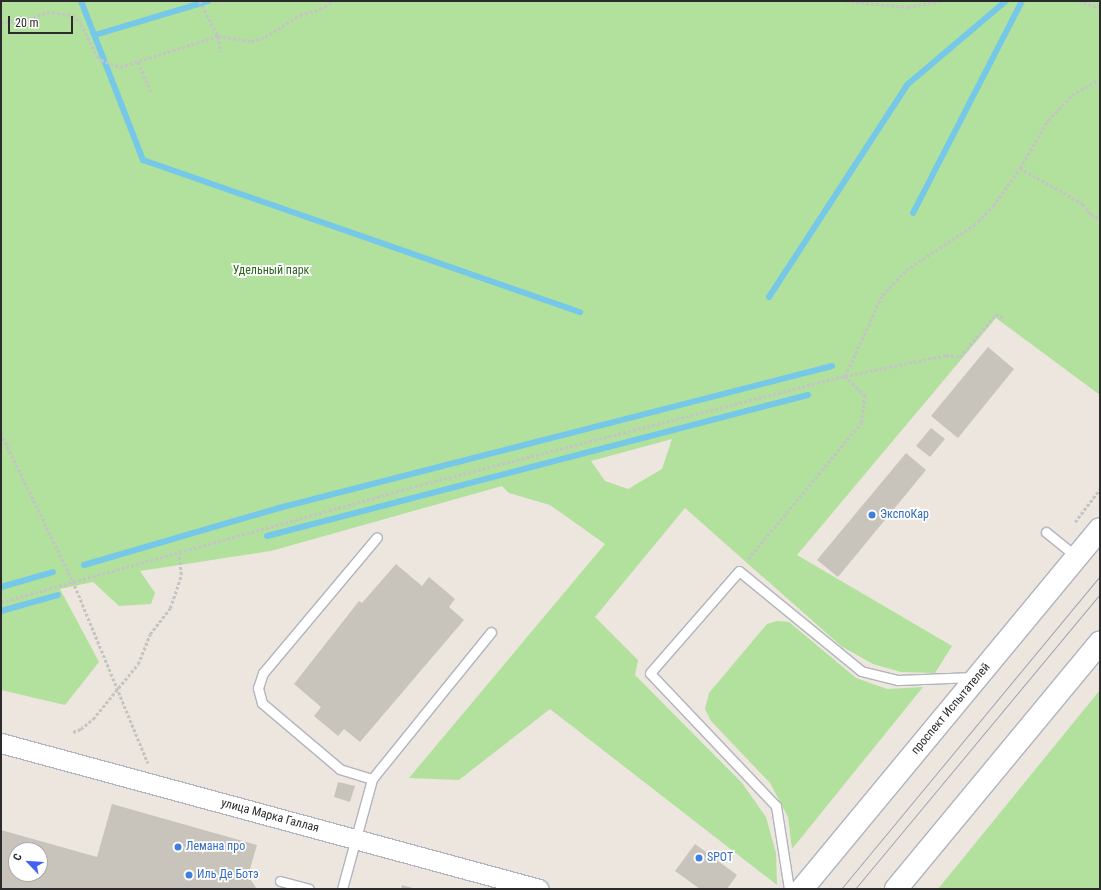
<!DOCTYPE html>
<meta charset="utf-8">
<style>
body{margin:0}
#map{position:relative;width:1101px;height:890px;overflow:hidden;background:#ece6de;font-family:"Roboto Condensed",sans-serif}
div>[style]{position:absolute}
.green>*{inset:0;background:#b2e09d}
.stream>*{height:6px;margin:-3px;padding:0 3px;transform-origin:3px;border-radius:3px;background:#76c8e9}
.building>*{inset:0;background:#c8c4bc}
.path>*{height:2.5px;margin-top:-1.25px;transform-origin:0;background:repeating-linear-gradient(90deg,#c4c4c4 0 3px,transparent 0 5px)}
.roads{filter:drop-shadow(1px 0 #b1b4be) drop-shadow(-1px 0 #b1b4be) drop-shadow(0 1px #b1b4be) drop-shadow(0 -1px #b1b4be)}
.lane>*{height:9px;margin:-4.5px;padding:0 4.5px;transform-origin:4.5px;border-radius:4.5px;background:#fff}
.street>*{height:19px;margin:-9.5px;padding:0 9.5px;transform-origin:9.5px;border-radius:9.5px;background:#fff}
.secondary>*{height:22px;margin:-11px;padding:0 11px;transform-origin:11px;border-radius:11px;background:#fff}
.tram>*{height:1px;margin:-0.5px;padding:0 0.5px;transform-origin:0.5px;border-radius:0.5px;background:#a1a3b4}
.dots>*{width:11px;height:11px;translate:-50% -50%;box-sizing:border-box;border:2px solid #fff;border-radius:50%}
span{translate:-50% -50%;white-space:nowrap;text-align:center;line-height:1.15;-webkit-text-stroke:3.5px #fff;paint-order:stroke}
.park-label{font-size:12px;color:#2b661e}
.shop-label{font-size:12px;color:#366cbe}
.left{translate:0 -50%;text-align:left}
.street-label{font-size:12px;color:#2b2b2b}
.frame{position:absolute;inset:0;border:2px solid #2b2b2b;pointer-events:none}
.north{position:absolute;left:8px;top:842px;width:40px;height:40px;box-sizing:border-box;background:#fff;border:1px solid #aaa;border-radius:50%;rotate:295deg;font-size:11px;font-weight:700;line-height:16px;text-align:center;color:#2b2b2b}
.north::after{content:'';display:block;margin:auto;width:14px;height:18px;background:#4561f2;clip-path:polygon(50% 0,100% 100%,50% 72%,0 100%)}
.scale{position:absolute;left:8px;top:16px;width:65px;height:18px;box-sizing:border-box;border:2px solid #2b2b2b;border-top:0;padding-left:5px;font-size:12px;line-height:14px;white-space:nowrap;color:#2b2b2b;-webkit-text-stroke:3px #fff;paint-order:stroke}
</style>
<div id="map">
<div class="green">
<div style="clip-path:polygon(evenodd,1px 1px,1100px 1px,1100px 395px,996px 318px,797px 555px,952px 646px,935px 673px,901px 672px,873px 664px,841px 646px,685px 508px,595px 617px,638px 660px,635px 675px,742px 783px,766px 817px,776px 853px,777px 885px,550px 709px,459px 780px,409px 778px,605px 544px,550px 505px,509px 493px,502px 486px,271px 551px,140px 571px,155px 593px,151px 604px,119px 606px,93px 582px,60px 589px,99px 662px,65px 705px,1px 690px,1px 1px,672px 439px,662px 469px,628px 489px,605px 481px,591px 461px,672px 439px)"></div>
<div style="clip-path:polygon(777px 621px,789px 622px,856px 678px,887px 689px,923px 687px,792px 849px,788px 817px,770px 783px,711px 721px,705px 709px,709px 693px,767px 624px)"></div>
<div style="clip-path:polygon(1100px 690px,1100px 889px,938px 889px)"></div>
</div>
<div class="stream">
<div style="left:81px;top:1px;width:171px;rotate:68.7deg"></div>
<div style="left:143px;top:160px;width:463px;rotate:19.2deg"></div>
<div style="left:95px;top:35px;width:118px;rotate:-16.7deg"></div>
<div style="left:913px;top:213px;width:238px;rotate:-62.8deg"></div>
<div style="left:769px;top:297px;width:254px;rotate:-56.9deg"></div>
<div style="left:908px;top:84px;width:128px;rotate:-40.3deg"></div>
<div style="left:267px;top:536px;width:559px;rotate:-14.61deg"></div>
<div style="left:84px;top:565px;width:203px;rotate:-16.3deg"></div>
<div style="left:279px;top:508px;width:571px;rotate:-14.4deg"></div>
<div style="left:1px;top:587px;width:54px;rotate:-16.1deg"></div>
<div style="left:1px;top:611px;width:59px;rotate:-15.7deg"></div>
</div>
<div class="building">
<div style="clip-path:polygon(988px 347px,1014px 369px,958px 438px,931px 416px)"></div>
<div style="clip-path:polygon(931px 428px,945px 439px,930px 457px,916px 446px)"></div>
<div style="clip-path:polygon(906px 453px,926px 470px,838px 577px,817px 560px)"></div>
<div style="clip-path:polygon(396px 564px,422px 586px,429px 577px,455px 599px,449px 607px,464px 620px,360px 742px,344px 729px,338px 736px,314px 716px,321px 707px,294px 684px,359px 601px,362px 603px)"></div>
<div style="clip-path:polygon(338px 782px,355px 786px,350px 802px,334px 797px)"></div>
<div style="clip-path:polygon(evenodd,112px 804px,257px 845px,248px 876px,257px 889px,1px 889px,1px 830px,97px 857px,112px 804px,16px 850px,40px 850px,40px 874px,16px 874px,16px 850px)"></div>
<div style="clip-path:polygon(695px 844px,737px 875px,727px 889px,700px 889px,675px 871px)"></div>
<div style="clip-path:polygon(402px 885px,416px 889px,401px 889px)"></div>
</div>
<div class="path">
<div style="left:200px;top:1px;width:39px;rotate:63deg"></div>
<div style="left:218px;top:36px;width:16px;rotate:79deg"></div>
<div style="left:846px;top:1px;width:62px;rotate:5.5deg"></div>
<div style="left:908px;top:7px;width:34px;rotate:-10deg"></div>
<div style="left:1079px;top:1px;width:22px;rotate:18deg"></div>
<div style="left:1px;top:23px;width:32px;rotate:-9deg"></div>
<div style="left:33px;top:18px;width:15px;rotate:-23deg"></div>
<div style="left:47px;top:12px;width:26px;rotate:7deg"></div>
<div style="left:73px;top:15px;width:12px;rotate:48deg"></div>
<div style="left:81px;top:24px;width:36px;rotate:63deg"></div>
<div style="left:97px;top:56px;width:6px;rotate:45deg"></div>
<div style="left:101px;top:60px;width:20px;rotate:20deg"></div>
<div style="left:120px;top:67px;width:103px;rotate:-17.6deg"></div>
<div style="left:218px;top:36px;width:33px;rotate:9deg"></div>
<div style="left:251px;top:41px;width:15px;rotate:-16deg"></div>
<div style="left:265px;top:37px;width:41px;rotate:-32.2deg"></div>
<div style="left:300px;top:15px;width:21px;rotate:-17deg"></div>
<div style="left:320px;top:9px;width:16px;rotate:-30deg"></div>
<div style="left:138px;top:62px;width:32px;rotate:66deg"></div>
<div style="left:1020px;top:168px;width:73px;rotate:29.7deg"></div>
<div style="left:1083px;top:204px;width:13px;rotate:51deg"></div>
<div style="left:1091px;top:214px;width:10px;rotate:29deg"></div>
<div style="left:845px;top:376px;width:89px;rotate:-65.4deg"></div>
<div style="left:882px;top:295px;width:35px;rotate:-46deg"></div>
<div style="left:906px;top:270px;width:82px;rotate:-33.5deg"></div>
<div style="left:974px;top:225px;width:27px;rotate:-45deg"></div>
<div style="left:993px;top:206px;width:47px;rotate:-54.6deg"></div>
<div style="left:1020px;top:168px;width:56px;rotate:-59.7deg"></div>
<div style="left:1048px;top:120px;width:35px;rotate:-46deg"></div>
<div style="left:1072px;top:95px;width:32px;rotate:-30deg"></div>
<div style="left:1px;top:433px;width:165px;rotate:64.1deg"></div>
<div style="left:73px;top:581px;width:197px;rotate:67.6deg"></div>
<div style="left:1075px;top:522px;width:41px;rotate:-52.9deg"></div>
<div style="left:748px;top:559px;width:177px;rotate:-50.3deg"></div>
<div style="left:861px;top:423px;width:27px;rotate:-82deg"></div>
<div style="left:865px;top:396px;width:28px;rotate:-136deg"></div>
<div style="left:1px;top:602px;width:455px;rotate:-15.6deg"></div>
<div style="left:439px;top:480px;width:419px;rotate:-14.4deg"></div>
<div style="left:845px;top:376px;width:103px;rotate:-11.7deg"></div>
<div style="left:946px;top:355px;width:14px;rotate:8deg"></div>
<div style="left:960px;top:357px;width:56px;rotate:-50.1deg"></div>
<div style="left:996px;top:314px;width:9px;rotate:27deg"></div>
<div style="left:73px;top:732px;width:9px;rotate:-21deg"></div>
<div style="left:81px;top:729px;width:16px;rotate:-40deg"></div>
<div style="left:93px;top:719px;width:71px;rotate:-50.7deg"></div>
<div style="left:138px;top:664px;width:32px;rotate:-68deg"></div>
<div style="left:150px;top:634px;width:33px;rotate:-52deg"></div>
<div style="left:170px;top:608px;width:15px;rotate:-70deg"></div>
<div style="left:175px;top:594px;width:20px;rotate:-72deg"></div>
<div style="left:181px;top:575px;width:21px;rotate:-95deg"></div>
</div>
<div class="roads">
<div class="lane">
<div style="left:1046px;top:532px;width:40px;rotate:39deg"></div>
<div style="left:372px;top:779px;width:34px;rotate:-163deg"></div>
<div style="left:340px;top:769px;width:102px;rotate:-139.8deg"></div>
<div style="left:262px;top:703px;width:16px;rotate:-105deg"></div>
<div style="left:258px;top:688px;width:16px;rotate:-72deg"></div>
<div style="left:263px;top:673px;width:177px;rotate:-50deg"></div>
<div style="left:280px;top:881px;width:30px;rotate:15deg"></div>
<div style="left:342px;top:889px;width:114px;rotate:-74.7deg"></div>
<div style="left:372px;top:779px;width:189px;rotate:-51deg"></div>
<div style="left:789px;top:889px;width:84px;rotate:-98.9deg"></div>
<div style="left:776px;top:806px;width:183px;rotate:-133.5deg"></div>
<div style="left:650px;top:673px;width:135px;rotate:-48.9deg"></div>
<div style="left:739px;top:571px;width:158px;rotate:39.3deg"></div>
<div style="left:861px;top:671px;width:38px;rotate:14deg"></div>
<div style="left:898px;top:680px;width:76px;rotate:-2.3deg"></div>
</div>
<div class="street">
<div style="left:1px;top:743px;width:557px;rotate:15.18deg"></div>
</div>
<div class="secondary">
<div style="left:802px;top:889px;width:467px;rotate:-50.4deg"></div>
<div style="left:896px;top:889px;width:320px;rotate:-50.4deg"></div>
</div>
</div>
<div class="tram">
<div style="left:841px;top:889px;width:406px;rotate:-50.4deg"></div>
<div style="left:855px;top:889px;width:383px;rotate:-50.3deg"></div>
</div>
<div class="dots">
<div style="left:872px;top:515px;background:#3f7fe0"></div>
<div style="left:178px;top:847px;background:#3f7fe0"></div>
<div style="left:699px;top:858px;background:#3f7fe0"></div>
<div style="left:189px;top:875px;background:#3f7fe0"></div>
</div>
<div class="park-label">
<span style="left:271px;top:271px">Удельный парк</span>
</div>
<div class="shop-label">
<span class="left" style="left:880px;top:515px">ЭкспоКар</span>
<span class="left" style="left:186px;top:847px">Лемана про</span>
<span class="left" style="left:707px;top:858px">SPOT</span>
<span class="left" style="left:197px;top:875px">Иль Де Ботэ</span>
</div>
<div class="street-label">
<span style="left:951px;top:709px;rotate:-50deg">проспект Испытателей</span>
<span style="left:270px;top:816px;rotate:15deg">улица Марка Галлая</span>
</div>
<div class="frame"></div>
<div class="north">С</div>
<div class="scale">20 m</div>
</div>
